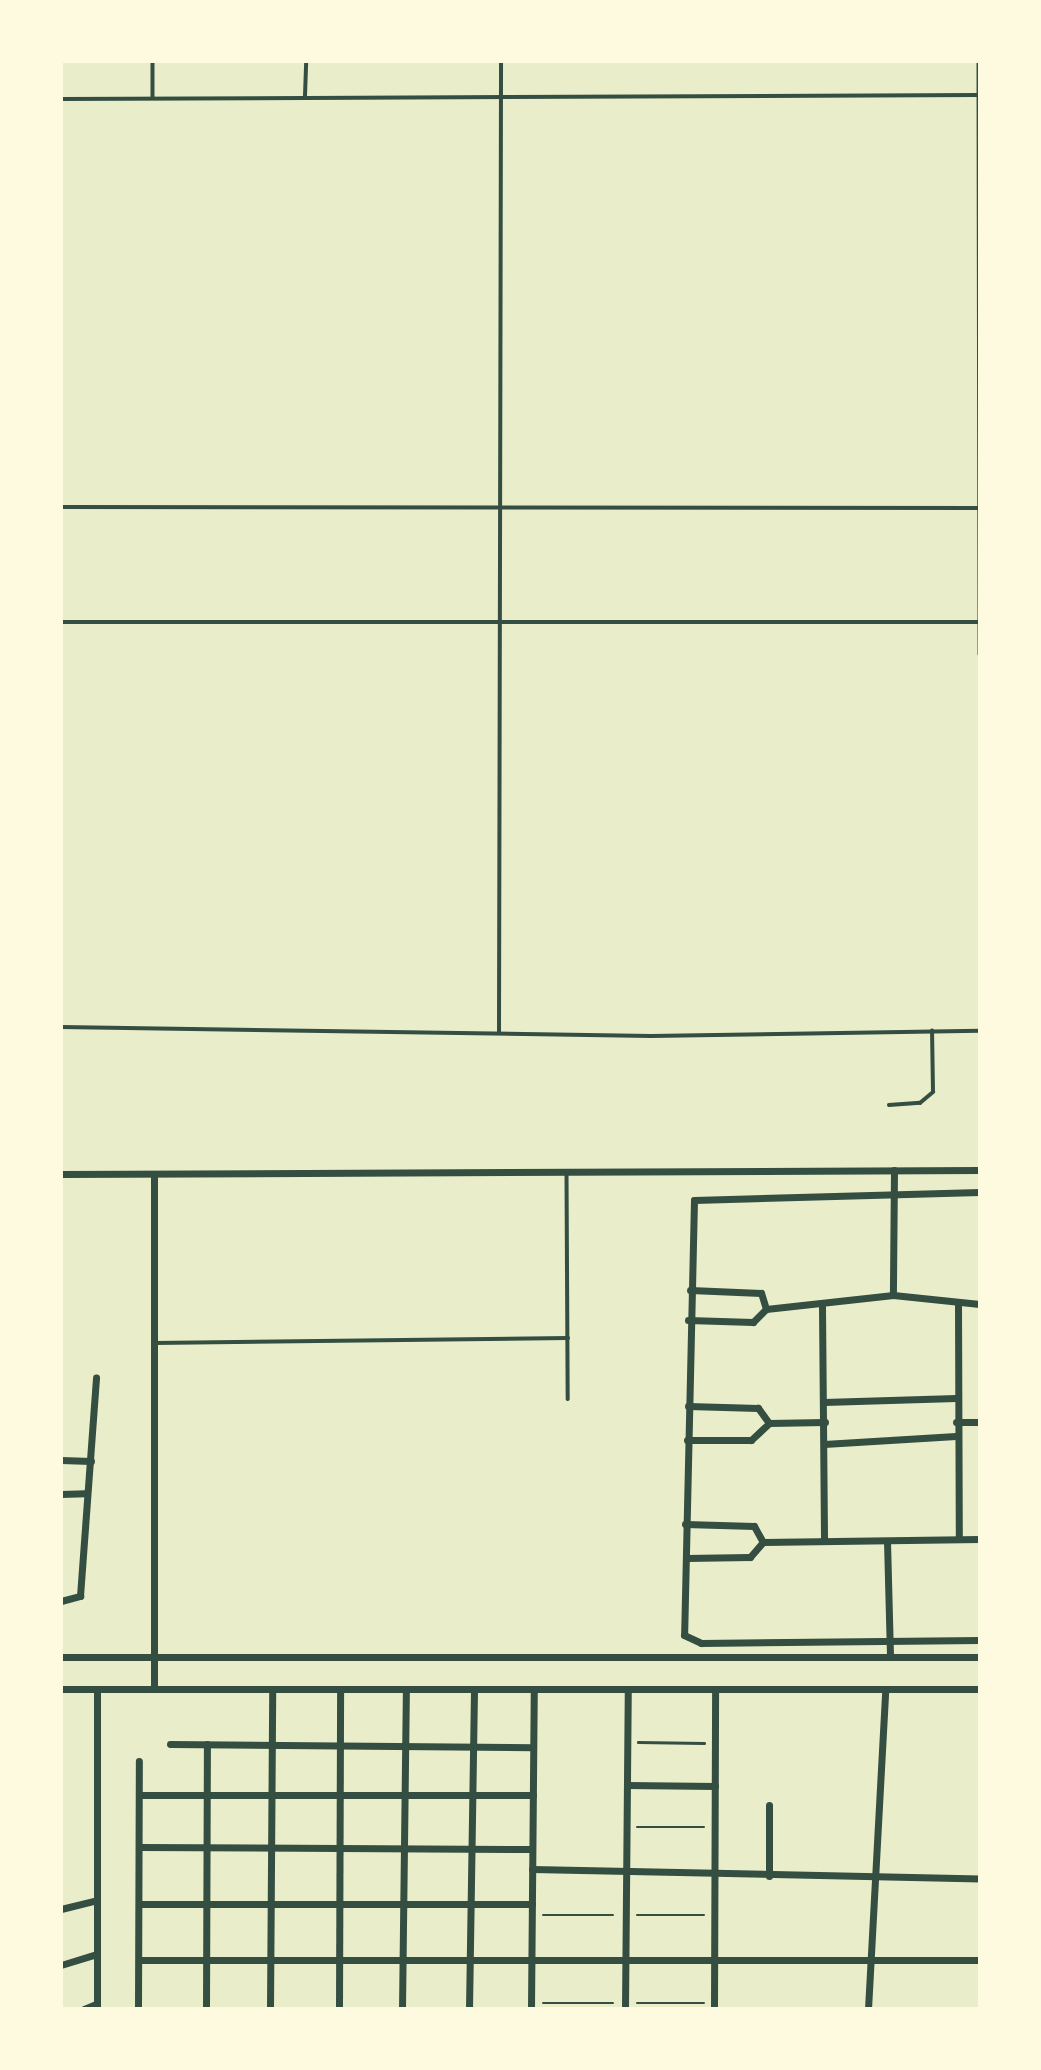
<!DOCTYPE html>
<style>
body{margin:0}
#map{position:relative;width:1041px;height:2070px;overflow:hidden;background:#e9edc9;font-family:"Space Grotesk",sans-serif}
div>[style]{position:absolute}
.path>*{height:2.5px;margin:-1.25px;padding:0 1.25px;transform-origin:1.25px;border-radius:1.25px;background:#344e41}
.service>*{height:3.5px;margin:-1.75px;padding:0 1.75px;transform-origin:1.75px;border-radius:1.75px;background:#344e41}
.minor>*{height:7px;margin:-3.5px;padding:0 3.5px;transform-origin:3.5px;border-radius:3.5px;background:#344e41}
span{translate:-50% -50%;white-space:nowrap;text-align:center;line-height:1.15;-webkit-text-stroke:5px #fefae0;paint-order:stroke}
.frame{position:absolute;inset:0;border:63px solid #fefae0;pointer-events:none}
</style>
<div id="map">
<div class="path">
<div style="left:638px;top:1742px;width:66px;rotate:0.9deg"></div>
<div style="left:637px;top:1827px;width:67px"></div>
<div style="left:543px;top:1915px;width:70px"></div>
<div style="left:637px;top:1915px;width:67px"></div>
<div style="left:543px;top:2003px;width:70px"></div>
<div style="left:637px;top:2003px;width:67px"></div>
</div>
<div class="service">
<div style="left:153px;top:61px;width:37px;rotate:90deg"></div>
<div style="left:979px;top:61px;width:593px;rotate:89.9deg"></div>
<div style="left:305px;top:96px;width:35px;rotate:-88deg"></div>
<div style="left:61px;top:99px;width:918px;rotate:-0.25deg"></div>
<div style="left:61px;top:507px;width:918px;rotate:0.06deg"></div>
<div style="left:61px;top:622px;width:918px"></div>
<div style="left:61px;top:1027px;width:590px;rotate:0.87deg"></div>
<div style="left:651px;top:1036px;width:329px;rotate:-0.9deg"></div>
<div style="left:499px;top:1033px;width:972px;rotate:-89.88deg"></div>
<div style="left:889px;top:1105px;width:31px;rotate:-4deg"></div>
<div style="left:920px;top:1103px;width:17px;rotate:-40deg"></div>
<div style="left:933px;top:1092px;width:61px;rotate:-90.9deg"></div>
<div style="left:567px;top:1174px;width:225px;rotate:89.7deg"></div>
<div style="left:154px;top:1343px;width:414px;rotate:-0.7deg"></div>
</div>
<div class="minor">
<div style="left:894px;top:1170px;width:125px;rotate:90.5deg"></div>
<div style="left:893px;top:1295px;width:87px;rotate:5.9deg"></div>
<div style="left:61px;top:1174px;width:919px;rotate:-0.25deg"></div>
<div style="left:154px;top:1174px;width:515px;rotate:90deg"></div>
<div style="left:980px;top:1192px;width:286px;rotate:178.4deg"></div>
<div style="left:694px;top:1200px;width:435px;rotate:91.3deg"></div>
<div style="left:684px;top:1635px;width:19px;rotate:25deg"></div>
<div style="left:701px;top:1643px;width:279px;rotate:-0.6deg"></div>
<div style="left:958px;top:1304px;width:235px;rotate:89.8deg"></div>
<div style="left:822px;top:1307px;width:234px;rotate:89.5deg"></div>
<div style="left:766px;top:1309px;width:128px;rotate:-6.3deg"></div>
<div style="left:688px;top:1320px;width:65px;rotate:1.8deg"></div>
<div style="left:753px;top:1322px;width:18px;rotate:-45deg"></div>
<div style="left:766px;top:1309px;width:17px;rotate:-107deg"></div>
<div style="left:761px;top:1293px;width:71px;rotate:-177.6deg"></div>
<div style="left:824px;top:1402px;width:132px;rotate:-1.7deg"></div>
<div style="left:956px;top:1422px;width:24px"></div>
<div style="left:769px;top:1423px;width:56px;rotate:-1deg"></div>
<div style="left:687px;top:1440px;width:64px"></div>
<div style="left:751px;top:1440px;width:25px;rotate:-43deg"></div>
<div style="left:769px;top:1423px;width:19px;rotate:-126deg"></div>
<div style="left:758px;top:1408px;width:70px;rotate:-178.4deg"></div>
<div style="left:824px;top:1444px;width:132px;rotate:-3.5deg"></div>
<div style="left:61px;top:1460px;width:30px;rotate:2deg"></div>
<div style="left:61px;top:1494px;width:24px;rotate:-2deg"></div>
<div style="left:685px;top:1524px;width:69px;rotate:1.7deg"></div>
<div style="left:754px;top:1526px;width:18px;rotate:61deg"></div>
<div style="left:887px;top:1541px;width:116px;rotate:88.5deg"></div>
<div style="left:686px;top:1558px;width:64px;rotate:-0.9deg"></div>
<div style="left:750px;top:1557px;width:20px;rotate:-49deg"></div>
<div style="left:763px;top:1542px;width:217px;rotate:-0.8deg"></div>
<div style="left:61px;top:1601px;width:20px;rotate:-15deg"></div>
<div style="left:80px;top:1596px;width:219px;rotate:-85.8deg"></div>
<div style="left:61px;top:1657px;width:919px"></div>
<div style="left:61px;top:1689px;width:919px"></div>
<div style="left:170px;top:1744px;width:363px;rotate:0.5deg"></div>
<div style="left:627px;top:1785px;width:88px;rotate:0.7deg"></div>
<div style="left:139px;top:1795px;width:394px"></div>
<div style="left:139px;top:1847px;width:393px;rotate:0.3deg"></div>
<div style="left:532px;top:1869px;width:448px;rotate:1.2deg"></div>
<div style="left:769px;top:1876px;width:71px;rotate:-90deg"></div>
<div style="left:139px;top:1904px;width:393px"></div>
<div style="left:61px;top:1909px;width:34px;rotate:-14deg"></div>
<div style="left:139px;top:1960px;width:841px"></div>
<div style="left:61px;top:1965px;width:37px;rotate:-17deg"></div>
<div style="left:84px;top:2009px;width:13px;rotate:-23deg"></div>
<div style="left:97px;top:2009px;width:320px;rotate:-90deg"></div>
<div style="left:138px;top:2009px;width:248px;rotate:-89.8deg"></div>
<div style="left:206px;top:2009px;width:265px;rotate:-89.8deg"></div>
<div style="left:270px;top:2009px;width:320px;rotate:-89.6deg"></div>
<div style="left:339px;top:2009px;width:319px;rotate:-89.8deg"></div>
<div style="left:402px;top:2009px;width:319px;rotate:-89.3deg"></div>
<div style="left:469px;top:2009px;width:319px;rotate:-89.1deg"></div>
<div style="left:531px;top:2009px;width:319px;rotate:-89.5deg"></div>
<div style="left:625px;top:2009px;width:319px;rotate:-89.5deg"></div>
<div style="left:714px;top:2009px;width:319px;rotate:-89.8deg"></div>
<div style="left:868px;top:2009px;width:319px;rotate:-86.9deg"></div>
</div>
<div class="frame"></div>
</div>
